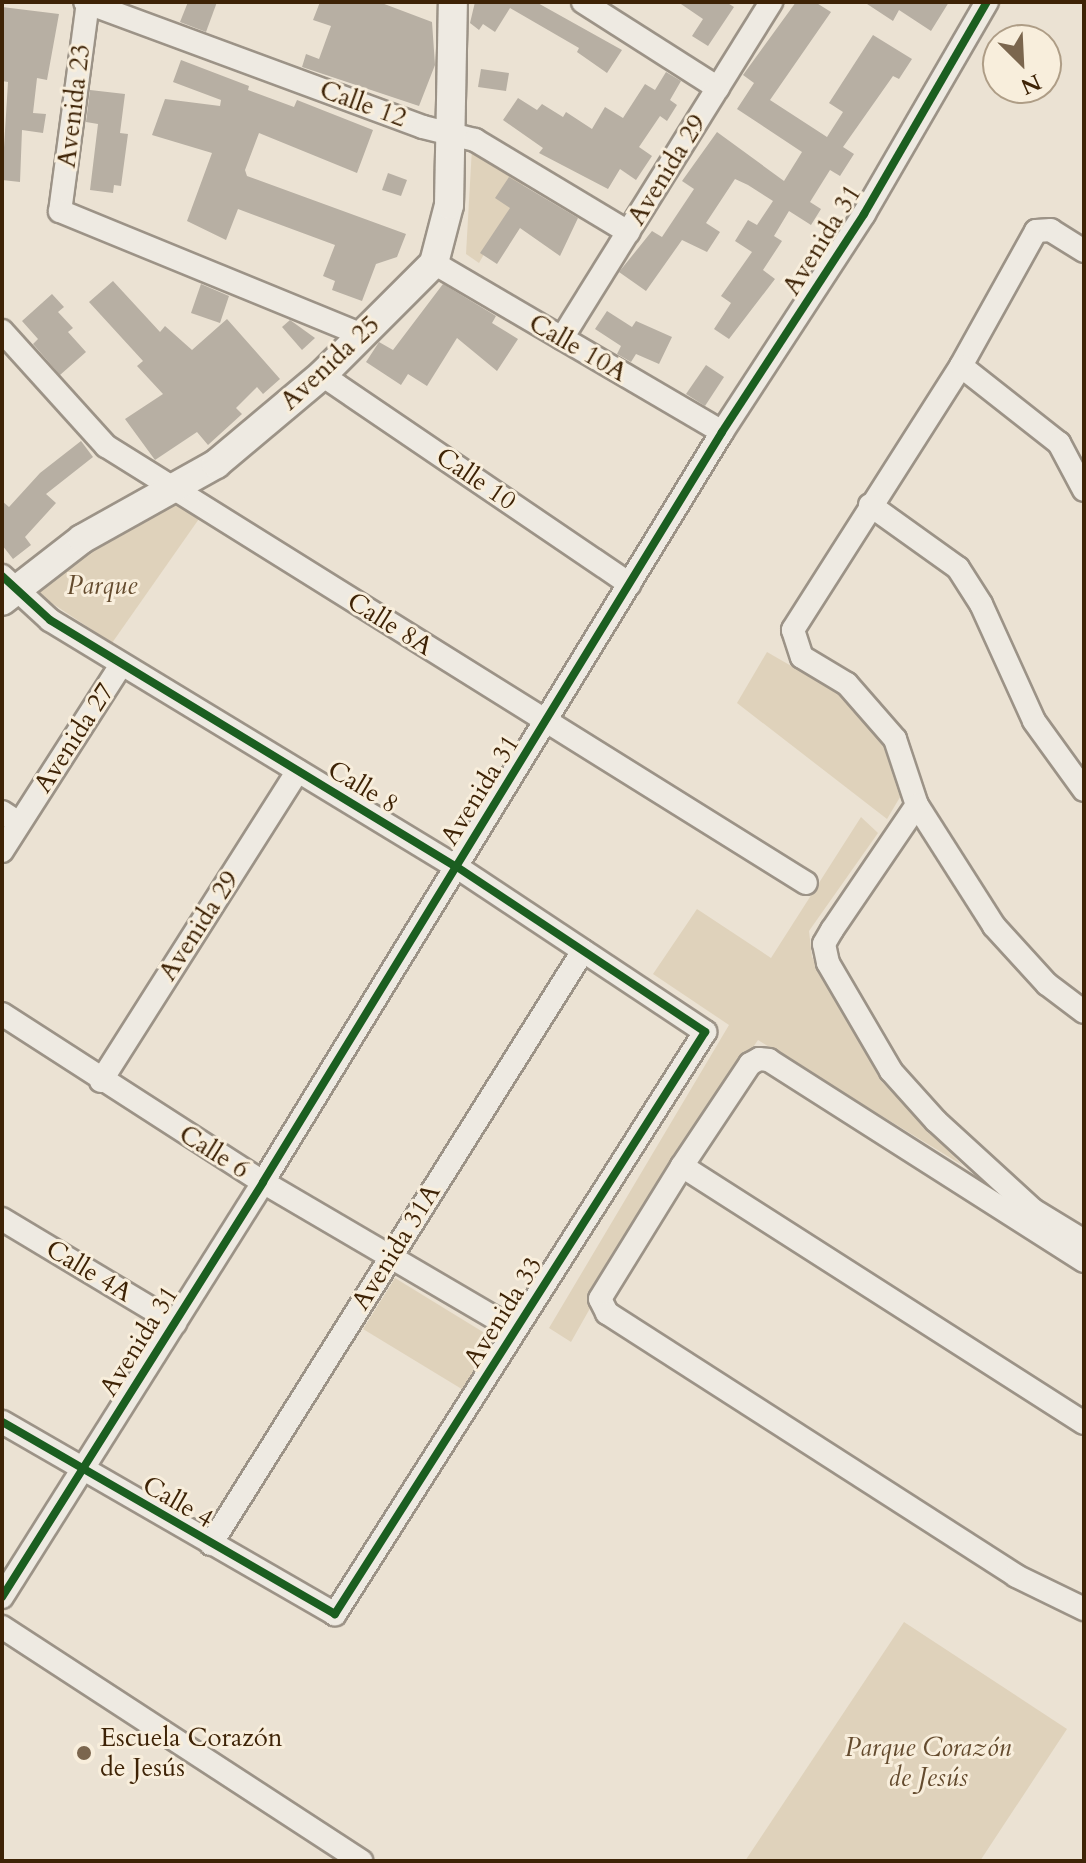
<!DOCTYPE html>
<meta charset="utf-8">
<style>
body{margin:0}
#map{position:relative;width:1086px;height:1863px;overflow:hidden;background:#ebe2d3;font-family:Cardo,serif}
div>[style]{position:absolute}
.green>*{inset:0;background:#dfd2bb}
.building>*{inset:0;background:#b7afa3}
.roads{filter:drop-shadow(2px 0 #9c9387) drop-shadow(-2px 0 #9c9387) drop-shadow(0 2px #9c9387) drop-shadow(0 -2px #9c9387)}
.minor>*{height:22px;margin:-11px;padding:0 11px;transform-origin:11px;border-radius:11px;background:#eeeae2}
.tertiary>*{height:28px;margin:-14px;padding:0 14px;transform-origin:14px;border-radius:14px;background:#eeeae2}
.cycleway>*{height:8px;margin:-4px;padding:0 4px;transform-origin:4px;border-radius:4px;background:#1b5e20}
.dots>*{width:22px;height:22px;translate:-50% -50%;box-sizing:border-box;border:4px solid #f8eedc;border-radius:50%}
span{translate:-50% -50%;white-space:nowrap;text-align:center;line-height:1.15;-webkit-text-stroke:6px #f8eedc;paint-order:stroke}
.street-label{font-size:26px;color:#3e2306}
.park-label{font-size:26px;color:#644b2e;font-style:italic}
.poi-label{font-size:26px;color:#3e2306}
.left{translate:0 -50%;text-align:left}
.frame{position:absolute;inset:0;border:4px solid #3e2306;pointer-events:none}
.north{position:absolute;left:982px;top:24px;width:80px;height:80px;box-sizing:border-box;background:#f8eedc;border:2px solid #ae9d86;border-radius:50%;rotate:156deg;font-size:22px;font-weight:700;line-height:32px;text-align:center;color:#3e2306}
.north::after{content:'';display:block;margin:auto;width:28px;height:36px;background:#7b664e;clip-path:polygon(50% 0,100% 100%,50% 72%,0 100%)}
</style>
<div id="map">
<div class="green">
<div style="clip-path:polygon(472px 148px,528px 177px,479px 263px,466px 254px)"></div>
<div style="clip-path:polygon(172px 495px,201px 516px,112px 643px,32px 590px)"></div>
<div style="clip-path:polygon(767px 652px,847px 698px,888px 740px,906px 787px,887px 819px,737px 703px)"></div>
<div style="clip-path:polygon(861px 817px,878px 833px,809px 931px,812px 957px,881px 1081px,962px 1165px,758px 1040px,666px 1174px,571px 1342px,549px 1328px,729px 1025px,653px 974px,697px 909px,771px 958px)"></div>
<div style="clip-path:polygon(395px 1278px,496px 1340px,465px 1391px,363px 1329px)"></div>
<div style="clip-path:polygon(904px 1622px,1067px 1729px,980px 1861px,745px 1861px)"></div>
</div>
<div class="building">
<div style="clip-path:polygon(188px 2px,217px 2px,206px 32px,180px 22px)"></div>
<div style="clip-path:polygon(320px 2px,379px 2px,432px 22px,435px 65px,419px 106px,302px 67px,306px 54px,319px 59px,331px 26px,313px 20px)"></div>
<div style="clip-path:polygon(475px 2px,536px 2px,622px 50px,607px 73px,577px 52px,579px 48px,510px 8px,495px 32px,483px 24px,479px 30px,470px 23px)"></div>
<div style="clip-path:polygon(678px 2px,726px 2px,734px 7px,708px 46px,692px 36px,703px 19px)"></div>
<div style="clip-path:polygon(796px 2px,815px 2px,831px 12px,770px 100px,827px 137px,843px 112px,829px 103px,873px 35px,912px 59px,899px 79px,893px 76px,843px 147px,854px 154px,840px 176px,830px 170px,810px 202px,821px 209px,811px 225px,789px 211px,774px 236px,782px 241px,763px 270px,775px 279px,729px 339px,714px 329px,731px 303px,721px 296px,752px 252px,735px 241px,748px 220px,757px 225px,773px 201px,748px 185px,735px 179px,706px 223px,720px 232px,707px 252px,682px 240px,646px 291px,619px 272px,652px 231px,662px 237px,694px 189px,682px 181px,717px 132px,784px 181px,802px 152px,737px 109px,754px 83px,743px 75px)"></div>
<div style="clip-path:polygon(864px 2px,949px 2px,931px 31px,899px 10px,893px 21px)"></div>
<div style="clip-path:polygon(2px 7px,59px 14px,47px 80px,37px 78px,33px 113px,46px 114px,43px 133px,22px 130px,20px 182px,2px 180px,8px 82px,2px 81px)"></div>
<div style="clip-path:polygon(181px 60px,249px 86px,248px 90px,294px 107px,297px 100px,373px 130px,357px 173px,259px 133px,245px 170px,247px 176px,406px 234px,397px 257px,376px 264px,362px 301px,332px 290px,335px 281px,323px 276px,335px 245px,238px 209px,226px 240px,187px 221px,212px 153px,152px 135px,165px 99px,220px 106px,221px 100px,173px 82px)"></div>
<div style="clip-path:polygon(481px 69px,509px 73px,506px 91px,478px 87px)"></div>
<div style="clip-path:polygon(666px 72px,681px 81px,670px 100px,677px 105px,667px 121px,660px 116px,639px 147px,652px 156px,636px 180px,620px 169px,608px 189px,539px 153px,543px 148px,503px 120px,518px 98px,537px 110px,542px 104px,563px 117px,566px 112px,592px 129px,605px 107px,623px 118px,645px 84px,655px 90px)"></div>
<div style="clip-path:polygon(90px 90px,125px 94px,120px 133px,128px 134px,121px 186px,114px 185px,113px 193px,90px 190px,98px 124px,86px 122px)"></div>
<div style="clip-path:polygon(388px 173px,407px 180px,401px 196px,382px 190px)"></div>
<div style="clip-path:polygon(509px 177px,578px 218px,560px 256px,520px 228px,497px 264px,480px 253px,510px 208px,495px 198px)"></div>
<div style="clip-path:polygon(113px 281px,160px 332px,165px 326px,192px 350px,227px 319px,280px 379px,263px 394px,257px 387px,236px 408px,242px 414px,208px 445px,197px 432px,155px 460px,125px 419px,163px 394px,137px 366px,143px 361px,89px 302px)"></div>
<div style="clip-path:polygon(201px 284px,229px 296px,220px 323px,191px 313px)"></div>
<div style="clip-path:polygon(443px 284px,496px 316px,492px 323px,518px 339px,497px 371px,457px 338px,427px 386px,408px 374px,401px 385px,366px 362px,379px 342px,393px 350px)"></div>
<div style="clip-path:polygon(52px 294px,64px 307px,58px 312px,73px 328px,68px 332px,86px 352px,60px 375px,33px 344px,38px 339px,22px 321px)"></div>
<div style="clip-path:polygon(607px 311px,632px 327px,636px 321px,672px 337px,659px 364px,636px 354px,631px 362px,617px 354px,621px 346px,595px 329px)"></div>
<div style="clip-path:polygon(290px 320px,315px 338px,302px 350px,282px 327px)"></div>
<div style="clip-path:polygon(706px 365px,724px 377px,705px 406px,686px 394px)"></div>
<div style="clip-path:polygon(81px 441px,93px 457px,46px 494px,56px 503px,25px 537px,31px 545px,13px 559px,2px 545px,2px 501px,9px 507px,40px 473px)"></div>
</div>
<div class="roads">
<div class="minor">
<div style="left:85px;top:2px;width:360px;rotate:20.3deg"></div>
<div style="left:423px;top:127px;width:54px;rotate:14deg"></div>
<div style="left:475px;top:140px;width:179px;rotate:31deg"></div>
<div style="left:88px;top:2px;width:211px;rotate:97.6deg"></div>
<div style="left:60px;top:211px;width:326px;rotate:22.3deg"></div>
<div style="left:583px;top:2px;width:160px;rotate:32.5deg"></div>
<div style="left:1084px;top:251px;width:39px;rotate:-148deg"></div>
<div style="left:1051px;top:230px;width:15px;rotate:176deg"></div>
<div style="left:1036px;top:231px;width:154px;rotate:119.1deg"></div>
<div style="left:961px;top:366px;width:313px;rotate:122.5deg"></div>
<div style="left:793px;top:630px;width:28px;rotate:72deg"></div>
<div style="left:802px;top:657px;width:52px;rotate:31deg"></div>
<div style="left:847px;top:684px;width:73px;rotate:48.9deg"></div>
<div style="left:895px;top:739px;width:70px;rotate:71.6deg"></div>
<div style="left:917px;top:805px;width:143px;rotate:57.5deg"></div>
<div style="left:994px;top:926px;width:79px;rotate:47.6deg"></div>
<div style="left:1047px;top:984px;width:46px;rotate:37.1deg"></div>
<div style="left:434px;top:263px;width:334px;rotate:30.4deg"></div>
<div style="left:2px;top:331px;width:155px;rotate:47.9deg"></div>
<div style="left:106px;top:446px;width:825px;rotate:31.98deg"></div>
<div style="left:562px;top:338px;width:396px;rotate:-58.1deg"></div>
<div style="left:961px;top:366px;width:125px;rotate:38.2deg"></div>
<div style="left:1059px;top:443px;width:53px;rotate:62deg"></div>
<div style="left:322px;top:375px;width:372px;rotate:34.2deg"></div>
<div style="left:870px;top:505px;width:108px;rotate:35.6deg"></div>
<div style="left:958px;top:568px;width:43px;rotate:57.4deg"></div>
<div style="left:981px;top:604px;width:128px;rotate:65.6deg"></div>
<div style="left:1034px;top:721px;width:85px;rotate:54.1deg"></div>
<div style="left:2px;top:576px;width:65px;rotate:42.5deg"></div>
<div style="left:50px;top:620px;width:476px;rotate:31.3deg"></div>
<div style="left:457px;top:867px;width:298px;rotate:33.6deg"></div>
<div style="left:705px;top:1032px;width:690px;rotate:122.45deg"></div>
<div style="left:335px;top:1614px;width:384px;rotate:-150deg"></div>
<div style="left:917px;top:805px;width:151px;rotate:124.2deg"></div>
<div style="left:832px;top:930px;width:16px;rotate:120deg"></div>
<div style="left:824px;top:944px;width:19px;rotate:78deg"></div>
<div style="left:828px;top:963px;width:125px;rotate:59.7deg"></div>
<div style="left:891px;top:1071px;width:67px;rotate:48deg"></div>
<div style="left:936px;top:1121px;width:132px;rotate:42.5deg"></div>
<div style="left:1033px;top:1210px;width:60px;rotate:31.3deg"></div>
<div style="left:2px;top:812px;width:20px;rotate:33deg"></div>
<div style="left:2px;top:851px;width:221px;rotate:-57.4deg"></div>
<div style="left:2px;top:1014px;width:310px;rotate:32.8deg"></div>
<div style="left:263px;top:1182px;width:292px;rotate:30.4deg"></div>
<div style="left:101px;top:1081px;width:367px;rotate:-57.6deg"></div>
<div style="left:682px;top:1166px;width:477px;rotate:32.6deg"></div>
<div style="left:2px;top:1219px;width:202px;rotate:31deg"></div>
<div style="left:1084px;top:1261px;width:374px;rotate:-147.5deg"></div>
<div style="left:769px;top:1060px;width:10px;rotate:-174deg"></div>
<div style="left:759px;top:1059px;width:10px;rotate:151deg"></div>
<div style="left:750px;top:1064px;width:123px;rotate:123.7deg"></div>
<div style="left:682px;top:1166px;width:156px;rotate:121.7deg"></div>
<div style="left:600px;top:1299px;width:16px;rotate:63deg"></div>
<div style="left:607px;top:1313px;width:486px;rotate:32.7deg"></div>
<div style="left:1016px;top:1576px;width:76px;rotate:25.9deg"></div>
<div style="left:211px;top:1544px;width:700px;rotate:-57.9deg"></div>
<div style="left:2px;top:1597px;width:490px;rotate:-57.8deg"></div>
<div style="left:263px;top:1182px;width:879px;rotate:-58.53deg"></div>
<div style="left:722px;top:432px;width:260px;rotate:-56.9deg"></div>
<div style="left:864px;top:214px;width:245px;rotate:-59.9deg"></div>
<div style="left:2px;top:1627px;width:429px;rotate:33.1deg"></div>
</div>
<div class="tertiary">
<div style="left:2px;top:601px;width:101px;rotate:-37.8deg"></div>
<div style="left:82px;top:539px;width:154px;rotate:-29.2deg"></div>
<div style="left:216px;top:464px;width:138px;rotate:-40deg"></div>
<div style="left:322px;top:375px;width:158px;rotate:-45deg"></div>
<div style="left:434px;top:263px;width:60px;rotate:-75.5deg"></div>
<div style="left:449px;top:205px;width:203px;rotate:-88.9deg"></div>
</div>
</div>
<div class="cycleway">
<div style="left:2px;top:576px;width:65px;rotate:42.5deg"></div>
<div style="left:50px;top:620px;width:476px;rotate:31.3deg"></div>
<div style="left:457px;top:867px;width:298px;rotate:33.6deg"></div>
<div style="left:705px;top:1032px;width:690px;rotate:122.45deg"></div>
<div style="left:335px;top:1614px;width:384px;rotate:-150deg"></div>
<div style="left:2px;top:1597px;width:490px;rotate:-57.8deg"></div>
<div style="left:263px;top:1182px;width:879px;rotate:-58.53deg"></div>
<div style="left:722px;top:432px;width:260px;rotate:-56.9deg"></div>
<div style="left:864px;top:214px;width:245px;rotate:-59.9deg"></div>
</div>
<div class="dots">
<div style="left:84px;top:1753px;background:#7b664e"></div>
</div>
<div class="street-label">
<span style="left:363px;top:104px;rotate:20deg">Calle 12</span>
<span style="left:74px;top:106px;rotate:-83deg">Avenida 23</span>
<span style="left:667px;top:170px;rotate:-58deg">Avenida 29</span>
<span style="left:822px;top:240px;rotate:-58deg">Avenida 31</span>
<span style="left:578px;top:348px;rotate:30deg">Calle 10A</span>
<span style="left:330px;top:363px;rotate:-43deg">Avenida 25</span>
<span style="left:476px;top:479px;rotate:34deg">Calle 10</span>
<span style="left:390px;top:624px;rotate:32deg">Calle 8A</span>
<span style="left:74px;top:738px;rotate:-57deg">Avenida 27</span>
<span style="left:363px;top:787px;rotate:31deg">Calle 8</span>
<span style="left:480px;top:790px;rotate:-58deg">Avenida 31</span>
<span style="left:199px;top:926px;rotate:-57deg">Avenida 29</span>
<span style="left:214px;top:1152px;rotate:32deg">Calle 6</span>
<span style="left:396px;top:1247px;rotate:-58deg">Avenida 31A</span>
<span style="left:89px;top:1271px;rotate:31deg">Calle 4A</span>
<span style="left:503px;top:1312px;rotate:-58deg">Avenida 33</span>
<span style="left:139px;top:1341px;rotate:-58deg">Avenida 31</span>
<span style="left:178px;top:1502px;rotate:30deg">Calle 4</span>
</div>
<div class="park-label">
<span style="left:102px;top:586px">Parque</span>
<span style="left:928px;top:1763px">Parque Corazón<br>de Jesús</span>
</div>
<div class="poi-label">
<span class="left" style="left:100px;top:1753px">Escuela Corazón<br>de Jesús</span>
</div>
<div class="frame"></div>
<div class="north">N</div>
</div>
